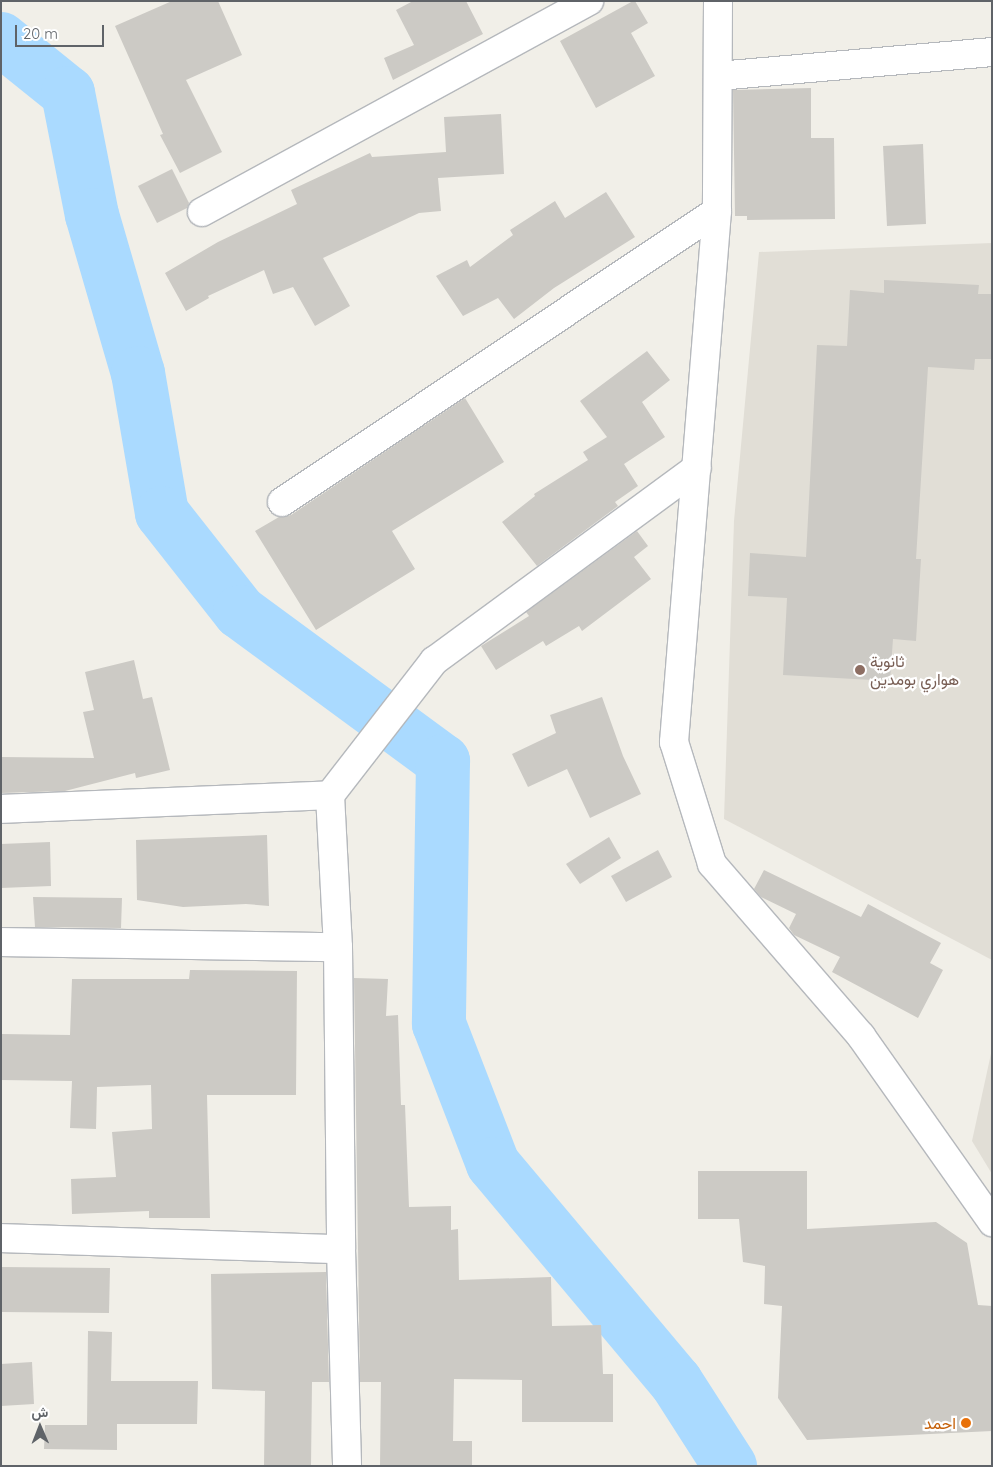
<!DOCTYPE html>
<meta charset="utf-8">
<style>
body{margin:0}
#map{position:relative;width:993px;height:1467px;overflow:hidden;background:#f1efe8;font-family:Quicksand,Vazirmatn,sans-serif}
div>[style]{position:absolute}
.education>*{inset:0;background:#e1ded6}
.river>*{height:54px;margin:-27px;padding:0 27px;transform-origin:27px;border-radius:27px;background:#aadaff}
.building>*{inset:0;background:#cccac5}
.roads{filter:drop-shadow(1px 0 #b5b8bc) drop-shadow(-1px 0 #b5b8bc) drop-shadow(0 1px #b5b8bc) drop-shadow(0 -1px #b5b8bc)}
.minor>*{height:28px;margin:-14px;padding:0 14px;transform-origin:14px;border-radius:14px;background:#fff}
.dots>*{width:14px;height:14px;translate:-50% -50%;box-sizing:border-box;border:2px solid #fff;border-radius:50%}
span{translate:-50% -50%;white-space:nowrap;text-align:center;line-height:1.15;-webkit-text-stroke:4.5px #fff;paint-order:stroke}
.education-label{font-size:16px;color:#785e54}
.left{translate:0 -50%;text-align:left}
.food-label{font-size:16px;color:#c56008}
.right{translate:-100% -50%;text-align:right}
.frame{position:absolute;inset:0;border:2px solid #5f6368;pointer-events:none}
.north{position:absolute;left:15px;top:1402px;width:50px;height:50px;-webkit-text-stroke:4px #fff;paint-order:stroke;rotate:359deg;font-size:14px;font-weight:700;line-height:20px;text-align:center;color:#5f6368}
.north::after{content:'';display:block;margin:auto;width:18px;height:22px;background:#5f6368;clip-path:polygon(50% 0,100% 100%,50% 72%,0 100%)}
.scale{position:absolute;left:15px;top:25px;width:89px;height:22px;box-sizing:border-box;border:2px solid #5f6368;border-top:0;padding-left:6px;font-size:15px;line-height:18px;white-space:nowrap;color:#5f6368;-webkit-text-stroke:4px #fff;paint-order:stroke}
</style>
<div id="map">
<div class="education">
<div style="clip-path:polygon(992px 243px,992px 960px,724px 819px,734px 521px,759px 252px)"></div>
<div style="clip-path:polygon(992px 1049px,992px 1174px,972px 1141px)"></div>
</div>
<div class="river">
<div style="left:1px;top:39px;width:86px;rotate:38.9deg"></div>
<div style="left:68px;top:93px;width:124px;rotate:78.9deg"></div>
<div style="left:92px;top:215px;width:165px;rotate:73.8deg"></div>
<div style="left:138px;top:373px;width:142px;rotate:80.3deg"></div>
<div style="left:162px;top:513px;width:126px;rotate:51.8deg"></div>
<div style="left:240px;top:612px;width:252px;rotate:36.3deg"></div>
<div style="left:443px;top:761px;width:263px;rotate:90.9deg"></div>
<div style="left:439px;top:1024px;width:150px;rotate:68.9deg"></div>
<div style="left:493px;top:1164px;width:285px;rotate:50deg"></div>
<div style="left:676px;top:1382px;width:100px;rotate:57.3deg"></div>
</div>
<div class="building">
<div style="clip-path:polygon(172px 1px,218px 1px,242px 55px,186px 80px,222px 152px,180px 173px,160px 135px,163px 134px,115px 26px)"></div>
<div style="clip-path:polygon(413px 1px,466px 1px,483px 34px,393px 80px,384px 58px,414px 45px,396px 10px)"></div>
<div style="clip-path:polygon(633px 1px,635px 1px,648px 23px,631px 33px,655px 76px,596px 108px,560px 41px)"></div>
<div style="clip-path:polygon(811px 88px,811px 138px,834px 138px,835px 219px,747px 220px,747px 216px,735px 216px,733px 90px)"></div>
<div style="clip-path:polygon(501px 114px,504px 174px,438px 178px,441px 211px,419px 213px,323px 258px,350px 306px,315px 326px,293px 287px,273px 294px,264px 270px,208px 296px,209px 298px,186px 311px,165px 273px,218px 242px,297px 204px,291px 190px,370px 153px,372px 157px,446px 152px,444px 117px)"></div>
<div style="clip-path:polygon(923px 144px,926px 224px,887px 226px,883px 146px)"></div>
<div style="clip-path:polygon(172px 169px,189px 203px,187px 208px,157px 223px,138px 186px)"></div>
<div style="clip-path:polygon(606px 192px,635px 237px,554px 288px,514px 319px,498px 298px,463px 316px,436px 276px,467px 260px,470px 267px,513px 235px,510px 230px,555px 201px,565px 218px)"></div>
<div style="clip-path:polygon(884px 280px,979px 285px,978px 294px,992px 294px,992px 359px,975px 359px,974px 370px,928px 367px,916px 559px,921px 559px,916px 641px,893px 639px,890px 681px,783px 675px,787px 598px,748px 596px,750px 553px,806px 557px,817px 345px,847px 346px,850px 290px,884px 293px)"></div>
<div style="clip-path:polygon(647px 351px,670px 380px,642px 402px,665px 437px,624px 464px,638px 486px,615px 502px,618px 506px,537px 566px,502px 522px,535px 496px,534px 494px,588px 460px,583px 452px,607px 437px,580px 401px)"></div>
<div style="clip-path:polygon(465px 398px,504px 462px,392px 531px,415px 569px,316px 630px,255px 531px,279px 517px,291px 515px)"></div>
<div style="clip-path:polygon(637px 531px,648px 546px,634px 557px,651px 579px,582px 631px,579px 626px,546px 646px,543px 641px,496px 670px,481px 646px,529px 616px,526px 612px)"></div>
<div style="clip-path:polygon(134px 660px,143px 699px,152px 697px,170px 770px,136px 778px,135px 773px,65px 791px,1px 793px,1px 757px,94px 758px,83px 712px,94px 710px,85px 672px)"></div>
<div style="clip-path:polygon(602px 697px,623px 756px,641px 794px,590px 818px,567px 769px,528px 787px,512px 754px,556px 733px,550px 715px)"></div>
<div style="clip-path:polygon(267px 835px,269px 906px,246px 904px,183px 907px,137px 900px,136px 840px)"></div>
<div style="clip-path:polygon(609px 837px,621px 858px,580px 884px,566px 864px)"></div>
<div style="clip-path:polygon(50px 842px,51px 886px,1px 888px,1px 844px)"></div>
<div style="clip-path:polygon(658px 850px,672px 877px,626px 902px,611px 876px)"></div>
<div style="clip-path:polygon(764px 870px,861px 917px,868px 904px,941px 943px,930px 963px,943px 970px,918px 1018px,832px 972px,840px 957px,794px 935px,789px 928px,796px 914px,761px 897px,754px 889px)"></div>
<div style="clip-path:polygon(33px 897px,122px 898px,121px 928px,35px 927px)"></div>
<div style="clip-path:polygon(190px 970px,297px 971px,296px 1095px,207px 1095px,210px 1218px,149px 1218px,149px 1211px,72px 1214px,71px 1179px,116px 1177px,112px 1132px,152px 1129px,151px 1085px,97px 1087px,96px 1129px,70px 1128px,72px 1081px,1px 1080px,1px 1034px,70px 1035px,72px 979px,189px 979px)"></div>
<div style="clip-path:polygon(354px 978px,388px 979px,386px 1016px,398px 1015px,401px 1105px,405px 1105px,409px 1207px,451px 1206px,451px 1230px,458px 1229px,459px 1280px,551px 1277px,552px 1326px,601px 1325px,603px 1374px,613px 1374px,613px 1422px,522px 1422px,522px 1380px,454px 1379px,453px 1441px,472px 1441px,472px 1466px,380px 1466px,381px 1382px,360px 1382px)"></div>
<div style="clip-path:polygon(698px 1171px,807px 1171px,807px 1229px,936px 1222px,967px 1243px,978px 1305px,992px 1306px,992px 1431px,807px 1440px,778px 1398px,782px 1306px,764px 1304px,765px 1266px,743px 1262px,739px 1219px,698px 1219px)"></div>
<div style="clip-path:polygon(1px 1267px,110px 1268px,109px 1313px,1px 1312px)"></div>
<div style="clip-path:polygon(326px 1272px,329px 1382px,312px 1382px,311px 1466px,264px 1466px,265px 1391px,212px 1389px,211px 1274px)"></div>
<div style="clip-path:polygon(88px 1331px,112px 1332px,111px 1381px,198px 1381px,197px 1424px,117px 1424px,117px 1450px,44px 1449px,45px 1425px,87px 1425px)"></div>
<div style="clip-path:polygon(32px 1362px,34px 1404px,1px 1406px,1px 1364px)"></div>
</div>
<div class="roads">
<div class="minor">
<div style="left:718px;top:1px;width:210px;rotate:90.3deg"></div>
<div style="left:717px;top:211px;width:533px;rotate:94.63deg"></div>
<div style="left:674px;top:742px;width:128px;rotate:72.7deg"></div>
<div style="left:712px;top:864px;width:228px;rotate:49.1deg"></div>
<div style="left:861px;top:1036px;width:228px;rotate:54.8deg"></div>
<div style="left:718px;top:76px;width:275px;rotate:-5deg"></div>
<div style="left:202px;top:212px;width:441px;rotate:-28.6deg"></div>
<div style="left:282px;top:502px;width:523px;rotate:-33.78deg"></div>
<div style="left:330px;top:795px;width:170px;rotate:-52.2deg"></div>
<div style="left:434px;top:661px;width:326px;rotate:-36.3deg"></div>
<div style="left:1px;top:809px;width:329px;rotate:-2.4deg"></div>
<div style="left:330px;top:795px;width:152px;rotate:87deg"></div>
<div style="left:338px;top:947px;width:302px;rotate:89.4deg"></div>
<div style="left:341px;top:1249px;width:217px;rotate:88.4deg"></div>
<div style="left:1px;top:942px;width:337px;rotate:0.9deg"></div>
<div style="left:1px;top:1238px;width:340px;rotate:1.9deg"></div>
</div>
</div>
<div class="dots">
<div style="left:860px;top:670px;background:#8d6e63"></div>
<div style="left:966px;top:1423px;background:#e8710a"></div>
</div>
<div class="education-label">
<span class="left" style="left:870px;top:670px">ثانوية<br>هواري بومدين</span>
</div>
<div class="food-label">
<span class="right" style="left:956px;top:1423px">احمد</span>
</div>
<div class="frame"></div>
<div class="north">ش</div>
<div class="scale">20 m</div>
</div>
